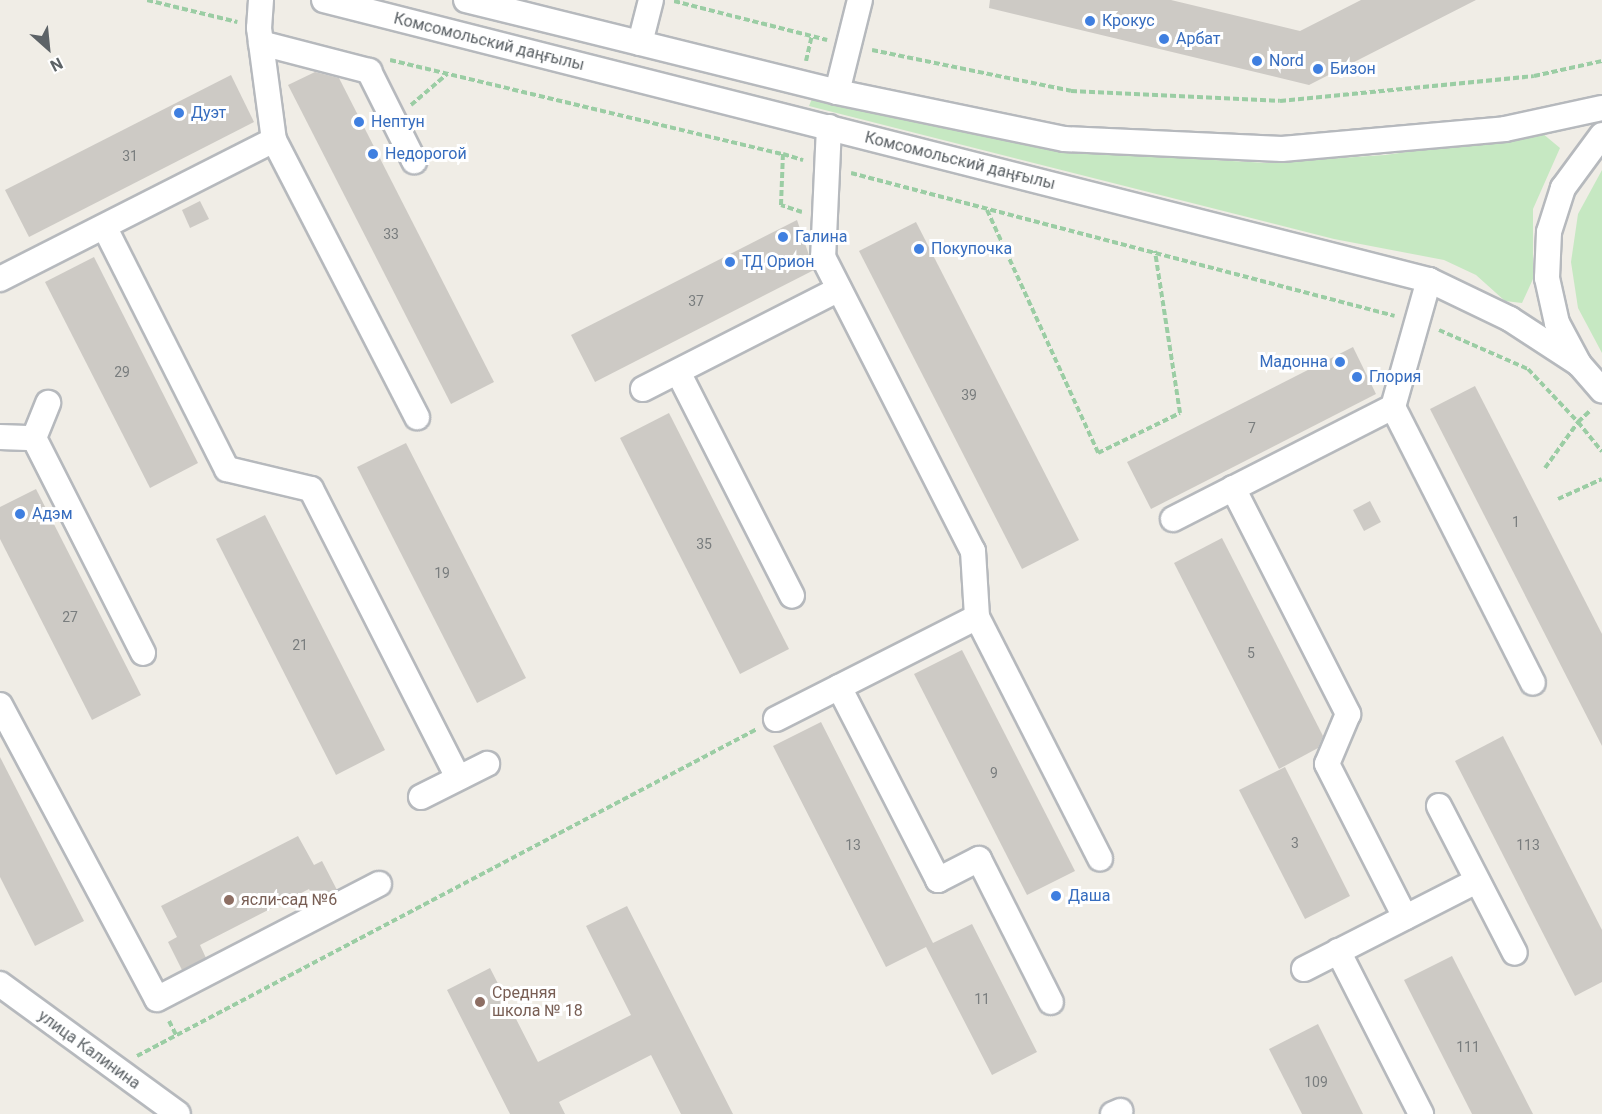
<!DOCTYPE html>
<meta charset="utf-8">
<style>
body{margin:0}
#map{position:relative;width:1602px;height:1114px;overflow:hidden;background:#f0ede6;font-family:Roboto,sans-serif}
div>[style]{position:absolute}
.green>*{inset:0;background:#c6e8c2}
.building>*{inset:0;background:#cdcac5}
.path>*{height:4px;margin-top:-2px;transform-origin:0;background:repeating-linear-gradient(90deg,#9bcda4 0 6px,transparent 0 9px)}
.roads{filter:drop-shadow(2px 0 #b6b9bd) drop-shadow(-2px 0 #b6b9bd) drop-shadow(0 2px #b6b9bd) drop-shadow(0 -2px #b6b9bd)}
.minor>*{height:24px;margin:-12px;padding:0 12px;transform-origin:12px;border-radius:12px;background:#fff}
.dots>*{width:16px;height:16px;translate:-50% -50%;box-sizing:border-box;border:3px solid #fff;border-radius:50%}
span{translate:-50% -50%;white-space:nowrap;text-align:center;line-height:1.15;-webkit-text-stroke:6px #fff;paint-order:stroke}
.number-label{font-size:14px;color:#797d7e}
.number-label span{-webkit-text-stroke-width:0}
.shop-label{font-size:16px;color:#366cbe}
.left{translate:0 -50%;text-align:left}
.right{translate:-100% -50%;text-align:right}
.street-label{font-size:16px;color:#5d6367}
.education-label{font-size:16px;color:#785e54}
.north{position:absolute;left:18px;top:18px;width:60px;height:60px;-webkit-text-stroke:4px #fff;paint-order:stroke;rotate:153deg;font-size:16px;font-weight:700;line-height:24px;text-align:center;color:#5d6367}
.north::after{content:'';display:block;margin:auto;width:21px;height:27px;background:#5d6367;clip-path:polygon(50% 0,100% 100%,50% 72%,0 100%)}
</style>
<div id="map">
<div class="green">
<div style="clip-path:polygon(813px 96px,1069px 152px,1268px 163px,1385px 155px,1542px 133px,1560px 148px,1533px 209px,1533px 279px,1522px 303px,1505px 301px,1476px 275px,1444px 260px,1334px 239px,809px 106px)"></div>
<div style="clip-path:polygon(1602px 170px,1602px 353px,1578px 308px,1571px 262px,1578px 214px)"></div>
</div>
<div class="building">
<div style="clip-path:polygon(990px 0,1171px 0,1300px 31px,1361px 0,1476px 0,1309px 85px,989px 8px)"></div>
<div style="clip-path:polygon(315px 72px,339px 78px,494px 382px,451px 404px,288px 85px)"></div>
<div style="clip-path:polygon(231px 75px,254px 122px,29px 237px,5px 190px)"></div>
<div style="clip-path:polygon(200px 201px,209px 219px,190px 228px,182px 210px)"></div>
<div style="clip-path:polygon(797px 220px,814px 270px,595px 382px,571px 335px)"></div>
<div style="clip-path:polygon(916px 222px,1079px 540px,1022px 569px,859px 251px)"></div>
<div style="clip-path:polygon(94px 257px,198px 463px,150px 488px,45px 282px)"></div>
<div style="clip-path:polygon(1353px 347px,1376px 394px,1151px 509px,1127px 462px)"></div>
<div style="clip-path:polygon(1475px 386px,1602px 634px,1602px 746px,1430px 409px)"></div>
<div style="clip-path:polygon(669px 413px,789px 649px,740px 674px,620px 438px)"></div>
<div style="clip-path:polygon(406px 443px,526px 678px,477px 703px,357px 467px)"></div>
<div style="clip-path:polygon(36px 489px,141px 695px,92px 720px,0 539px,0 507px)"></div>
<div style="clip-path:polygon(1370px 501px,1381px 522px,1364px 531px,1353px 510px)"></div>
<div style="clip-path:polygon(265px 515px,385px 750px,336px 775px,216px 539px)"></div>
<div style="clip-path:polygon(1222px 538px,1323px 736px,1318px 748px,1279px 769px,1174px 563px)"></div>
<div style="clip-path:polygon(962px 650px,1075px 871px,1027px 895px,914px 674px)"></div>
<div style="clip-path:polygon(821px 722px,933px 943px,972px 924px,1037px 1052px,992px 1075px,926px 947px,886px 967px,773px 746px)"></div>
<div style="clip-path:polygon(1503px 736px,1602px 930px,1602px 982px,1575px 996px,1455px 761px)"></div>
<div style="clip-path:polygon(0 757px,84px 921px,35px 946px,0 877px)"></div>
<div style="clip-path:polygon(1285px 767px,1350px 896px,1305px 919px,1239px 790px)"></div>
<div style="clip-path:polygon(298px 836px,314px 865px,322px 861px,337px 890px,315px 901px,309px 889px,200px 945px,206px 958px,182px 970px,168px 942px,177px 937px,161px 906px)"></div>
<div style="clip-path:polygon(627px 906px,733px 1114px,681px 1114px,651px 1055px,559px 1102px,565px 1114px,510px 1114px,447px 990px,490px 968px,538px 1062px,631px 1015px,586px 926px)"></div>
<div style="clip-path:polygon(1452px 956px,1533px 1114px,1472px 1114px,1404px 980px)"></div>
<div style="clip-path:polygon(1318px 1024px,1363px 1114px,1302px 1114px,1269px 1049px)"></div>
</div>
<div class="path">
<div style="left:147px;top:0;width:93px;rotate:13.7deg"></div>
<div style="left:674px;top:1px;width:158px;rotate:14.3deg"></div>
<div style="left:872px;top:50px;width:203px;rotate:11.6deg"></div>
<div style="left:1071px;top:91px;width:209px;rotate:2.7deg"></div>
<div style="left:1280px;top:101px;width:255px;rotate:-5.6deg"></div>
<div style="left:1534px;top:76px;width:70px;rotate:-12.4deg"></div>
<div style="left:390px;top:60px;width:404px;rotate:13.5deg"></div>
<div style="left:806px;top:61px;width:26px;rotate:-77deg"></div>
<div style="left:411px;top:105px;width:48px;rotate:-40.7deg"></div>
<div style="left:851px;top:173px;width:562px;rotate:14.73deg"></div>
<div style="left:987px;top:210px;width:267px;rotate:65.4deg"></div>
<div style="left:1098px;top:453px;width:91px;rotate:-26deg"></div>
<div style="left:1180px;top:413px;width:164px;rotate:-98.8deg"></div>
<div style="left:802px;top:212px;width:22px;rotate:-162deg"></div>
<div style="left:781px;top:205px;width:51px;rotate:-87.8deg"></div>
<div style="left:783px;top:154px;width:21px;rotate:17deg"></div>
<div style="left:1439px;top:330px;width:97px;rotate:23.7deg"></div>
<div style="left:1528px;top:369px;width:73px;rotate:46.7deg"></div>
<div style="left:1578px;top:422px;width:18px;rotate:-43deg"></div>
<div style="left:1545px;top:468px;width:57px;rotate:-54.3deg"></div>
<div style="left:1578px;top:422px;width:38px;rotate:51deg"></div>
<div style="left:1558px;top:499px;width:48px;rotate:-24.4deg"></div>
<div style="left:169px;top:1021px;width:16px;rotate:63deg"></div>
<div style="left:137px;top:1056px;width:701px;rotate:-27.81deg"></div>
</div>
<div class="roads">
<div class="minor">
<div style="left:261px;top:0;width:28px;rotate:94deg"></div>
<div style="left:259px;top:28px;width:113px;rotate:82.4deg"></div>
<div style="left:274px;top:140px;width:312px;rotate:62.7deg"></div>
<div style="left:324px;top:0;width:1140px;rotate:14.22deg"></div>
<div style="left:1429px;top:280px;width:90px;rotate:25.7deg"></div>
<div style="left:1510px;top:319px;width:82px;rotate:33.1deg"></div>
<div style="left:466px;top:0;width:382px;rotate:13.9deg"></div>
<div style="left:837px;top:92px;width:232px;rotate:11.7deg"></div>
<div style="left:1064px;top:139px;width:218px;rotate:2.6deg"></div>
<div style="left:1282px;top:149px;width:224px;rotate:-5.1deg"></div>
<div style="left:1505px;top:129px;width:99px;rotate:-12.2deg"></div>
<div style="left:261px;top:43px;width:112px;rotate:14.5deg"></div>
<div style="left:369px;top:71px;width:101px;rotate:63.4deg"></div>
<div style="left:640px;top:43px;width:44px;rotate:-75.7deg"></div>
<div style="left:837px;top:92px;width:95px;rotate:-76deg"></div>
<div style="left:829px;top:127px;width:130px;rotate:92.6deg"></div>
<div style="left:823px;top:257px;width:330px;rotate:63deg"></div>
<div style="left:973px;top:551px;width:66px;rotate:86.5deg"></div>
<div style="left:977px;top:617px;width:271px;rotate:63deg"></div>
<div style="left:1602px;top:135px;width:66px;rotate:126.3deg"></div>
<div style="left:1563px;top:188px;width:46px;rotate:107.7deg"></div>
<div style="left:1549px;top:232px;width:46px;rotate:92.5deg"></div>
<div style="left:1547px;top:278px;width:46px;rotate:77.5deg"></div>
<div style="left:1557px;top:323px;width:47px;rotate:61.8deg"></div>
<div style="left:1579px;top:364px;width:35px;rotate:49deg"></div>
<div style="left:105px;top:228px;width:270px;rotate:63.2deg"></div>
<div style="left:227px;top:469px;width:86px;rotate:13.4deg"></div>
<div style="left:311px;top:489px;width:324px;rotate:63deg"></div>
<div style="left:0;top:279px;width:307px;rotate:-26.9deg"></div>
<div style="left:678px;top:372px;width:251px;rotate:63deg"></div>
<div style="left:643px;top:389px;width:220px;rotate:-27deg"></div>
<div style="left:1393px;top:407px;width:132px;rotate:-74.2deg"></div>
<div style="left:0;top:437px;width:34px;rotate:2deg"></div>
<div style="left:34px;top:438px;width:241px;rotate:63.1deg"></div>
<div style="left:34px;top:438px;width:38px;rotate:-68deg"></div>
<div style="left:1233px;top:488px;width:254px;rotate:63deg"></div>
<div style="left:1348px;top:714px;width:54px;rotate:112.8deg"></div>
<div style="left:1327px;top:764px;width:172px;rotate:63deg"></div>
<div style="left:1173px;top:519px;width:247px;rotate:-27deg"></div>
<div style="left:1393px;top:407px;width:309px;rotate:63.1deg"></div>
<div style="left:839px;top:687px;width:217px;rotate:62.8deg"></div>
<div style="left:938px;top:880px;width:46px;rotate:-27.1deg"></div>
<div style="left:979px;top:859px;width:160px;rotate:63.3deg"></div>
<div style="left:0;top:705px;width:333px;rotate:61.9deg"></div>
<div style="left:157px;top:999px;width:250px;rotate:-27.4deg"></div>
<div style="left:776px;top:719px;width:225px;rotate:-26.9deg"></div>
<div style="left:421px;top:797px;width:74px;rotate:-26.6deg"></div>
<div style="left:1439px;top:806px;width:165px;rotate:62.7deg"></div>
<div style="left:1338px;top:951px;width:183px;rotate:63deg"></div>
<div style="left:1304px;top:969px;width:194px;rotate:-27deg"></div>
<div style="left:0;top:984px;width:220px;rotate:36.1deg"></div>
<div style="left:1113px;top:1114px;width:8px;rotate:-23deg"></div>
</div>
</div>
<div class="dots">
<div style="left:1090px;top:21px;background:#3f7fe0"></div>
<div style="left:1164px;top:39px;background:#3f7fe0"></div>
<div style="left:1257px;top:61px;background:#3f7fe0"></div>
<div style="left:1318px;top:69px;background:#3f7fe0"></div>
<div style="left:179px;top:113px;background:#3f7fe0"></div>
<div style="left:359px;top:122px;background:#3f7fe0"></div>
<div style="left:373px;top:154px;background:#3f7fe0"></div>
<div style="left:783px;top:237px;background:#3f7fe0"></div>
<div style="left:919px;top:249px;background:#3f7fe0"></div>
<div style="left:730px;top:262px;background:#3f7fe0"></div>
<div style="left:1340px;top:362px;background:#3f7fe0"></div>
<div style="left:1357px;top:377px;background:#3f7fe0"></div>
<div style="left:20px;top:514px;background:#3f7fe0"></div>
<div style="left:1056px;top:896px;background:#3f7fe0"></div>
<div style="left:229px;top:900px;background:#8d6e63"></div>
<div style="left:480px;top:1002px;background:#8d6e63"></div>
</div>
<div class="number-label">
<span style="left:130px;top:156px">31</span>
<span style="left:391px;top:234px">33</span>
<span style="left:696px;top:301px">37</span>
<span style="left:122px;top:372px">29</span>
<span style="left:969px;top:395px">39</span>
<span style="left:1252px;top:428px">7</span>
<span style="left:1516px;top:522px">1</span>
<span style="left:704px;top:544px">35</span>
<span style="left:442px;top:573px">19</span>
<span style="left:70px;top:617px">27</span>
<span style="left:300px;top:645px">21</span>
<span style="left:1251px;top:653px">5</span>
<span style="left:994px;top:773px">9</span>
<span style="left:1295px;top:843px">3</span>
<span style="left:853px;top:845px">13</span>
<span style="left:1528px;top:845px">113</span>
<span style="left:982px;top:999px">11</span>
<span style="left:1468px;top:1047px">111</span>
<span style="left:1316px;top:1082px">109</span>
</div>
<div class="shop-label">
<span class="left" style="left:1102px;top:21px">Крокус</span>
<span class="left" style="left:1176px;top:39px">Арбат</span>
<span class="left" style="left:1269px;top:61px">Nord</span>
<span class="left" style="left:1330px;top:69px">Бизон</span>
<span class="left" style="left:191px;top:113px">Дуэт</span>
<span class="left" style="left:371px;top:122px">Нептун</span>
<span class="left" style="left:385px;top:154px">Недорогой</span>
<span class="left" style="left:795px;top:237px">Галина</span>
<span class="left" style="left:931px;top:249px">Покупочка</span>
<span class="left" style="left:742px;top:262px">ТД Орион</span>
<span class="right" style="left:1328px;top:362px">Мадонна</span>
<span class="left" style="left:1369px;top:377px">Глория</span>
<span class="left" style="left:32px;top:514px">Адэм</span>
<span class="left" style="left:1068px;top:896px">Даша</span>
</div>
<div class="street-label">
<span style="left:489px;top:42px;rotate:14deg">Комсомольский даңғылы</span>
<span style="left:960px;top:161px;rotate:14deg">Комсомольский даңғылы</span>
<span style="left:89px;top:1050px;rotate:36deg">улица Калинина</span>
</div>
<div class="education-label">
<span class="left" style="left:241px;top:900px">ясли-сад №6</span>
<span class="left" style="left:492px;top:1002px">Средняя<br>школа № 18</span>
</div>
<div class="north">N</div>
</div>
